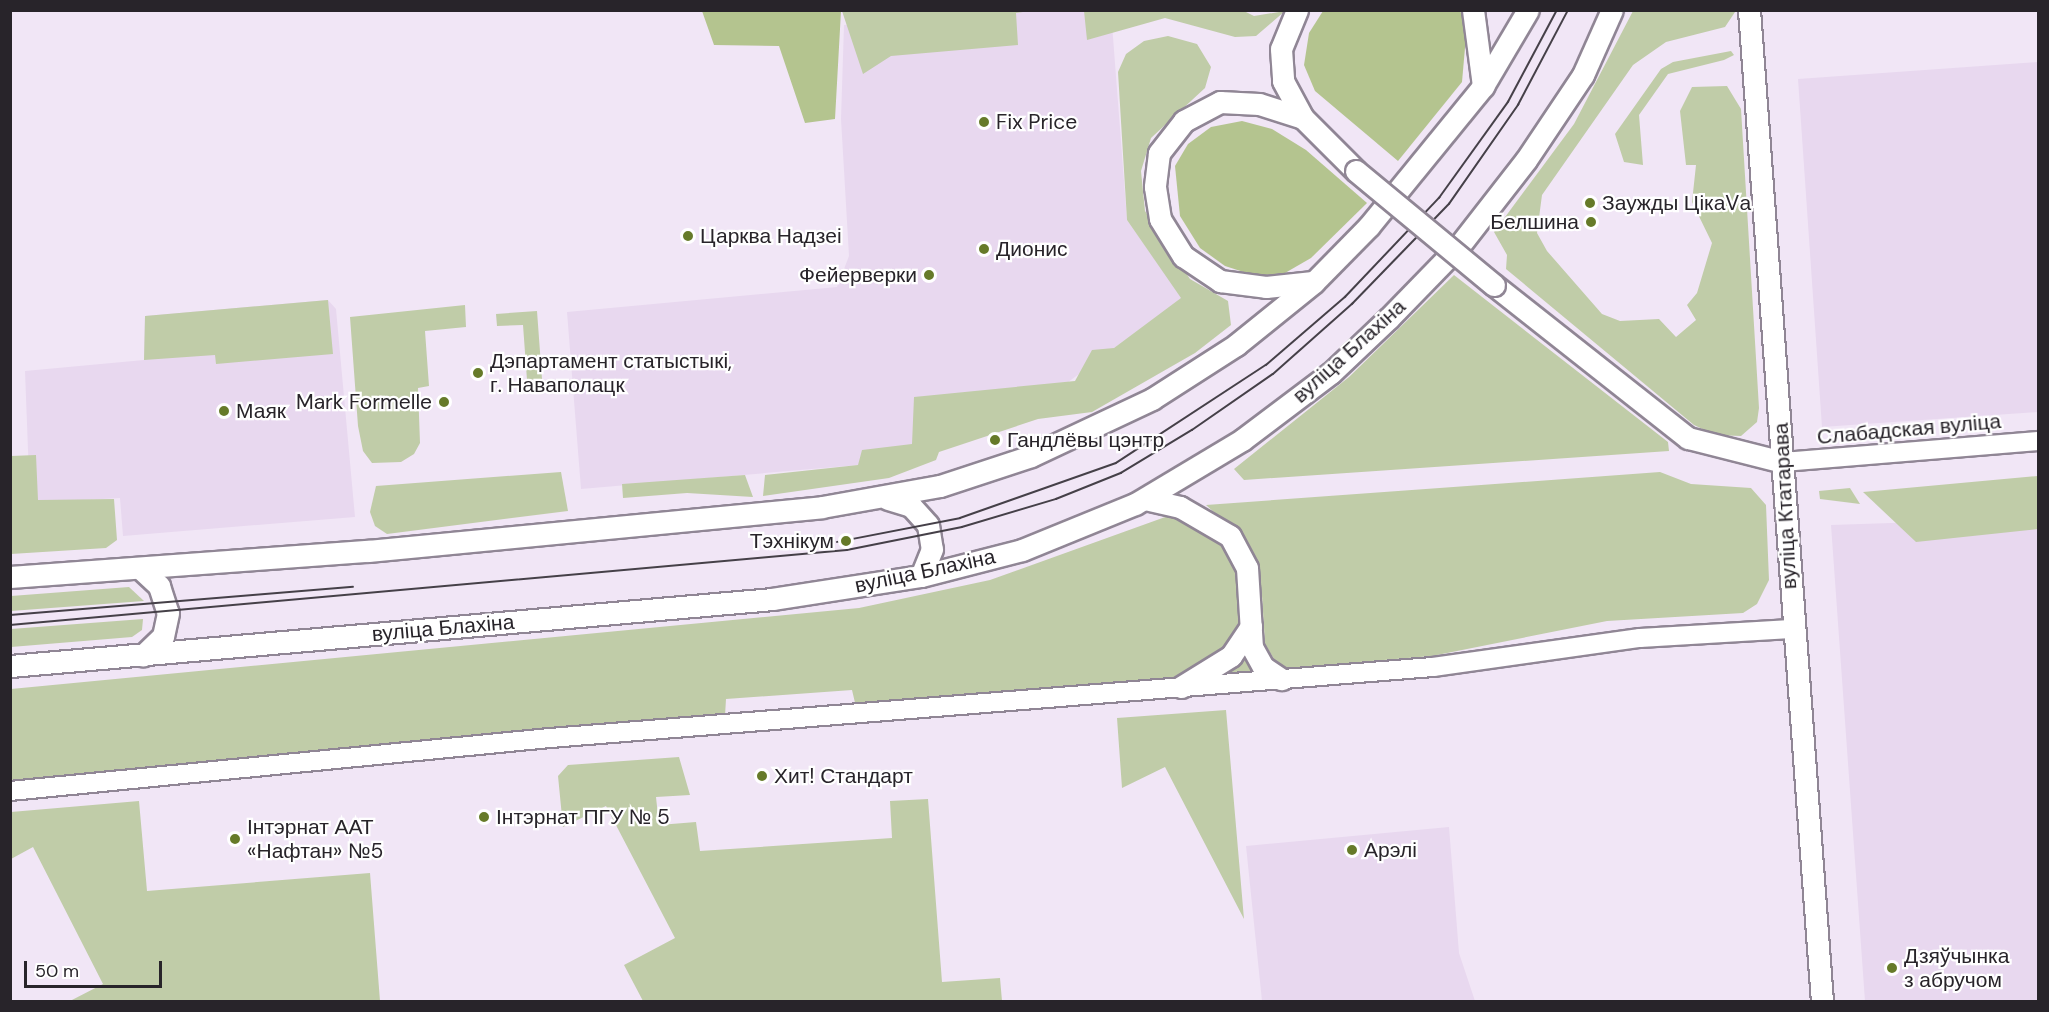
<!DOCTYPE html>
<meta charset="utf-8">
<style>
body{margin:0}
#map{position:relative;width:2049px;height:1012px;overflow:hidden;background:#f1e6f6;font-family:"DM Sans",sans-serif}
div>[style]{position:absolute}
.built>*{inset:0;background:#e8d8ef}
.green>*{inset:0;background:#c0cca8}
.forest>*{inset:0;background:#b4c48f}
.roads{filter:drop-shadow(2px 0 #908695) drop-shadow(-2px 0 #908695) drop-shadow(0 2px #908695) drop-shadow(0 -2px #908695)}
.tertiary>*{height:18px;margin:-9px;padding:0 9px;transform-origin:9px;border-radius:9px;background:#fff}
.secondary>*{height:21px;margin:-10.5px;padding:0 10.5px;transform-origin:10.5px;border-radius:10.5px;background:#fff}
.tram>*{height:1.5px;margin:-0.75px;padding:0 0.75px;transform-origin:0.75px;border-radius:0.75px;background:#454048}
.bridges{filter:drop-shadow(2px 0 #908695) drop-shadow(-2px 0 #908695) drop-shadow(0 2px #908695) drop-shadow(0 -2px #908695)}
.secondary-bridge>*{height:21px;margin:-10.5px;padding:0 10.5px;transform-origin:10.5px;border-radius:10.5px;background:#fff}
.dots>*{width:16px;height:16px;translate:-50% -50%;box-sizing:border-box;border:3px solid #fff;border-radius:50%}
span{translate:-50% -50%;white-space:nowrap;text-align:center;line-height:1.15;-webkit-text-stroke:4.5px #fff;paint-order:stroke}
.poi-label{font-size:21px;color:#28242a}
.left{translate:0 -50%;text-align:left}
.right{translate:-100% -50%;text-align:right}
.street-label{font-size:21px;color:#28242a}
.frame{position:absolute;inset:0;border:12px solid #28242a;pointer-events:none}
.scale{position:absolute;left:24px;top:961px;width:138px;height:27px;box-sizing:border-box;border:3px solid #28242a;border-top:0;padding-left:8px;font-size:18px;line-height:21px;white-space:nowrap;color:#28242a;-webkit-text-stroke:4px #fff;paint-order:stroke}
</style>
<div id="map">
<div class="built">
<div style="clip-path:polygon(989px 11px,1111px 11px,1127px 220px,1182px 298px,1056px 391px,859px 465px,581px 489px,567px 312px,837px 287px,849px 256px,841px 119px,844px 25px)"></div>
<div style="clip-path:polygon(2038px 62px,2038px 412px,1822px 427px,1798px 79px)"></div>
<div style="clip-path:polygon(328px 300px,336px 309px,355px 517px,123px 536px,120px 498px,30px 503px,25px 371px,144px 360px,145px 316px)"></div>
<div style="clip-path:polygon(2038px 518px,2038px 1001px,1865px 1001px,1831px 525px)"></div>
<div style="clip-path:polygon(1449px 827px,1459px 953px,1475px 1001px,1262px 1001px,1246px 846px)"></div>
</div>
<div class="green">
<div style="clip-path:polygon(1242px 10px,1254px 16px,1285px 11px,1256px 36px,1235px 37px,1165px 18px,1087px 40px,1084px 11px)"></div>
<div style="clip-path:polygon(842px 11px,842px 10px,1030px 11px,1016px 13px,1018px 45px,891px 56px,863px 74px)"></div>
<div style="clip-path:polygon(1633px 11px,1735px 12px,1725px 27px,1666px 42px,1633px 65px,1542px 195px,1537px 233px,1547px 251px,1602px 314px,1620px 321px,1659px 319px,1676px 337px,1696px 320px,1687px 305px,1697px 293px,1712px 243px,1692px 202px,1696px 165px,1686px 165px,1680px 111px,1692px 87px,1727px 86px,1741px 109px,1759px 408px,1757px 422px,1741px 436px,1715px 435px,1694px 425px,1506px 269px,1507px 255px,1494px 232px,1574px 124px)"></div>
<div style="clip-path:polygon(1168px 36px,1197px 44px,1211px 67px,1205px 88px,1151px 138px,1141px 171px,1145px 211px,1190px 279px,1228px 301px,1231px 325px,1195px 353px,1092px 412px,1038px 419px,939px 452px,936px 460px,889px 478px,763px 496px,765px 475px,858px 465px,862px 450px,912px 444px,914px 397px,1075px 381px,1092px 350px,1114px 348px,1181px 298px,1127px 220px,1118px 72px,1126px 54px,1144px 41px)"></div>
<div style="clip-path:polygon(1731px 51px,1734px 55px,1724px 60px,1668px 74px,1639px 115px,1643px 165px,1624px 162px,1615px 134px,1661px 69px,1673px 62px)"></div>
<div style="clip-path:polygon(1454px 275px,1668px 442px,1669px 451px,1244px 480px,1234px 469px,1349px 377px)"></div>
<div style="clip-path:polygon(328px 300px,333px 354px,216px 364px,215px 355px,144px 360px,145px 316px)"></div>
<div style="clip-path:polygon(465px 305px,466px 327px,425px 331px,429px 386px,418px 388px,420px 443px,414px 454px,401px 462px,372px 463px,363px 451px,358px 426px,350px 317px)"></div>
<div style="clip-path:polygon(537px 311px,542px 379px,527px 380px,523px 325px,497px 326px,496px 314px)"></div>
<div style="clip-path:polygon(36px 455px,38px 500px,114px 499px,117px 540px,106px 548px,11px 554px,11px 456px)"></div>
<div style="clip-path:polygon(561px 472px,568px 511px,387px 534px,375px 526px,370px 512px,376px 486px)"></div>
<div style="clip-path:polygon(1660px 472px,1691px 484px,1751px 488px,1766px 505px,1769px 580px,1757px 604px,1743px 613px,1607px 621px,1432px 656px,1288px 668px,1277px 664px,1265px 644px,1262px 596px,1248px 543px,1206px 505px)"></div>
<div style="clip-path:polygon(745px 475px,753px 497px,687px 493px,623px 498px,622px 484px)"></div>
<div style="clip-path:polygon(2038px 476px,2038px 529px,1916px 542px,1863px 492px)"></div>
<div style="clip-path:polygon(1850px 488px,1860px 504px,1820px 499px,1819px 491px)"></div>
<div style="clip-path:polygon(1168px 516px,1214px 532px,1236px 560px,1241px 622px,1223px 653px,1174px 680px,856px 707px,852px 690px,726px 699px,725px 716px,11px 783px,11px 689px,859px 608px,990px 580px)"></div>
<div style="clip-path:polygon(129px 587px,144px 601px,11px 611px,11px 596px)"></div>
<div style="clip-path:polygon(143px 619px,142px 630px,132px 637px,11px 647px,11px 629px)"></div>
<div style="clip-path:polygon(1247px 645px,1259px 674px,1216px 676px)"></div>
<div style="clip-path:polygon(1226px 710px,1244px 919px,1165px 767px,1122px 788px,1117px 718px)"></div>
<div style="clip-path:polygon(679px 757px,690px 795px,656px 797px,659px 825px,696px 822px,700px 851px,892px 838px,890px 801px,928px 799px,942px 982px,1000px 978px,1002px 1001px,643px 1001px,624px 965px,675px 938px,606px 806px,563px 827px,558px 776px,568px 765px)"></div>
<div style="clip-path:polygon(139px 801px,147px 891px,370px 873px,380px 1001px,70px 1001px,103px 984px,33px 847px,11px 859px,11px 812px)"></div>
</div>
<div class="forest">
<div style="clip-path:polygon(702px 11px,841px 11px,835px 119px,805px 123px,779px 46px,714px 45px)"></div>
<div style="clip-path:polygon(1323px 11px,1460px 11px,1467px 25px,1462px 82px,1398px 161px,1315px 91px,1304px 65px,1309px 33px)"></div>
<div style="clip-path:polygon(1242px 121px,1272px 129px,1306px 150px,1367px 203px,1311px 258px,1285px 273px,1256px 276px,1225px 266px,1200px 248px,1180px 216px,1175px 166px,1188px 144px,1211px 127px)"></div>
</div>
<div class="roads">
<div class="tertiary">
<div style="left:1783px;top:462px;width:256px;rotate:-4.7deg"></div>
<div style="left:10px;top:791px;width:543px;rotate:-5.61deg"></div>
<div style="left:550px;top:738px;width:886px;rotate:-4.6deg"></div>
<div style="left:1433px;top:667px;width:209px;rotate:-8deg"></div>
<div style="left:1640px;top:638px;width:151px;rotate:-3.4deg"></div>
</div>
<div class="secondary">
<div style="left:1297px;top:10px;width:42px;rotate:112.3deg"></div>
<div style="left:1281px;top:49px;width:32px;rotate:86deg"></div>
<div style="left:1283px;top:81px;width:42px;rotate:61.6deg"></div>
<div style="left:1303px;top:118px;width:75px;rotate:45deg"></div>
<div style="left:1473px;top:10px;width:77px;rotate:82.5deg"></div>
<div style="left:1749px;top:10px;width:995px;rotate:85.79deg"></div>
<div style="left:1303px;top:118px;width:46px;rotate:-162.3deg"></div>
<div style="left:1259px;top:104px;width:39px;rotate:-177deg"></div>
<div style="left:1220px;top:102px;width:41px;rotate:152.2deg"></div>
<div style="left:1184px;top:121px;width:41px;rotate:128deg"></div>
<div style="left:1159px;top:153px;width:34px;rotate:97deg"></div>
<div style="left:1155px;top:187px;width:32px;rotate:81deg"></div>
<div style="left:1160px;top:219px;width:44px;rotate:58.1deg"></div>
<div style="left:1183px;top:256px;width:45px;rotate:34deg"></div>
<div style="left:1220px;top:281px;width:46px;rotate:7.4deg"></div>
<div style="left:1266px;top:287px;width:47px;rotate:-6.1deg"></div>
<div style="left:1494px;top:285px;width:247px;rotate:38.3deg"></div>
<div style="left:1688px;top:438px;width:98px;rotate:14.2deg"></div>
<div style="left:888px;top:499px;width:24px;rotate:17deg"></div>
<div style="left:911px;top:506px;width:25px;rotate:48deg"></div>
<div style="left:928px;top:525px;width:24px;rotate:81deg"></div>
<div style="left:932px;top:549px;width:29px;rotate:112deg"></div>
<div style="left:1145px;top:499px;width:36px;rotate:13deg"></div>
<div style="left:1180px;top:507px;width:58px;rotate:30.1deg"></div>
<div style="left:1230px;top:536px;width:36px;rotate:62deg"></div>
<div style="left:1247px;top:568px;width:79px;rotate:86.4deg"></div>
<div style="left:1252px;top:647px;width:23px;rotate:61deg"></div>
<div style="left:1263px;top:667px;width:22px;rotate:34deg"></div>
<div style="left:141px;top:569px;width:25px;rotate:43deg"></div>
<div style="left:159px;top:586px;width:28px;rotate:72deg"></div>
<div style="left:168px;top:613px;width:24px;rotate:102deg"></div>
<div style="left:163px;top:636px;width:28px;rotate:136deg"></div>
<div style="left:10px;top:577px;width:359px;rotate:-4.2deg"></div>
<div style="left:368px;top:551px;width:456px;rotate:-5.5deg"></div>
<div style="left:822px;top:507px;width:120px;rotate:-10.1deg"></div>
<div style="left:940px;top:486px;width:96px;rotate:-18.2deg"></div>
<div style="left:1031px;top:456px;width:134px;rotate:-25.2deg"></div>
<div style="left:1152px;top:399px;width:100px;rotate:-32.7deg"></div>
<div style="left:1236px;top:345px;width:100px;rotate:-38.9deg"></div>
<div style="left:1314px;top:282px;width:78px;rotate:-45.5deg"></div>
<div style="left:1369px;top:226px;width:181px;rotate:-50.8deg"></div>
<div style="left:1483px;top:86px;width:88px;rotate:-59.4deg"></div>
<div style="left:10px;top:666px;width:765px;rotate:-5.02deg"></div>
<div style="left:772px;top:599px;width:151px;rotate:-8.8deg"></div>
<div style="left:921px;top:576px;width:104px;rotate:-14.4deg"></div>
<div style="left:1022px;top:550px;width:122px;rotate:-22.2deg"></div>
<div style="left:1135px;top:504px;width:125px;rotate:-30.9deg"></div>
<div style="left:1242px;top:440px;width:111px;rotate:-37deg"></div>
<div style="left:1331px;top:373px;width:80px;rotate:-43.5deg"></div>
<div style="left:1389px;top:318px;width:100px;rotate:-45.8deg"></div>
<div style="left:1459px;top:246px;width:109px;rotate:-52.1deg"></div>
<div style="left:1526px;top:160px;width:102px;rotate:-56.2deg"></div>
<div style="left:1583px;top:75px;width:71px;rotate:-66deg"></div>
<div style="left:1181px;top:687px;width:59px;rotate:-31.8deg"></div>
<div style="left:1231px;top:656px;width:36px;rotate:-56deg"></div>
</div>
</div>
<div class="tram">
<div style="left:837px;top:542px;width:125px;rotate:-11deg"></div>
<div style="left:960px;top:518px;width:165px;rotate:-19.4deg"></div>
<div style="left:1116px;top:463px;width:179px;rotate:-33.2deg"></div>
<div style="left:1266px;top:365px;width:104px;rotate:-40.7deg"></div>
<div style="left:1345px;top:297px;width:137px;rotate:-46.5deg"></div>
<div style="left:1439px;top:198px;width:118px;rotate:-54.3deg"></div>
<div style="left:1508px;top:102px;width:104px;rotate:-62deg"></div>
<div style="left:10px;top:615px;width:344px;rotate:-4.7deg"></div>
<div style="left:10px;top:625px;width:840px;rotate:-5.12deg"></div>
<div style="left:847px;top:550px;width:117px;rotate:-11.3deg"></div>
<div style="left:962px;top:527px;width:98px;rotate:-16.6deg"></div>
<div style="left:1056px;top:499px;width:70px;rotate:-21.8deg"></div>
<div style="left:1121px;top:473px;width:83px;rotate:-31.2deg"></div>
<div style="left:1192px;top:430px;width:98px;rotate:-34.7deg"></div>
<div style="left:1273px;top:374px;width:106px;rotate:-41.5deg"></div>
<div style="left:1352px;top:304px;width:139px;rotate:-45.9deg"></div>
<div style="left:1449px;top:204px;width:121px;rotate:-55.1deg"></div>
<div style="left:1518px;top:105px;width:107px;rotate:-62.2deg"></div>
</div>
<div class="bridges">
<div class="secondary-bridge">
<div style="left:1356px;top:171px;width:179px;rotate:39.6deg"></div>
</div>
</div>
<div class="dots">
<div style="left:984px;top:122px;background:#667a29"></div>
<div style="left:1590px;top:203px;background:#667a29"></div>
<div style="left:1591px;top:222px;background:#667a29"></div>
<div style="left:688px;top:236px;background:#667a29"></div>
<div style="left:984px;top:249px;background:#667a29"></div>
<div style="left:929px;top:275px;background:#667a29"></div>
<div style="left:478px;top:373px;background:#667a29"></div>
<div style="left:444px;top:402px;background:#667a29"></div>
<div style="left:224px;top:411px;background:#667a29"></div>
<div style="left:995px;top:440px;background:#667a29"></div>
<div style="left:846px;top:541px;background:#667a29"></div>
<div style="left:762px;top:776px;background:#667a29"></div>
<div style="left:484px;top:817px;background:#667a29"></div>
<div style="left:235px;top:839px;background:#667a29"></div>
<div style="left:1352px;top:850px;background:#667a29"></div>
<div style="left:1892px;top:968px;background:#667a29"></div>
</div>
<div class="poi-label">
<span class="left" style="left:996px;top:122px">Fix Price</span>
<span class="left" style="left:1602px;top:203px">Заужды ЦікаVа</span>
<span class="right" style="left:1579px;top:222px">Белшина</span>
<span class="left" style="left:700px;top:236px">Царква Надзеі</span>
<span class="left" style="left:996px;top:249px">Дионис</span>
<span class="right" style="left:917px;top:275px">Фейерверки</span>
<span class="left" style="left:490px;top:373px">Дэпартамент статыстыкі,<br>г. Наваполацк</span>
<span class="right" style="left:432px;top:402px">Mark Formelle</span>
<span class="left" style="left:236px;top:411px">Маяк</span>
<span class="left" style="left:1007px;top:440px">Гандлёвы цэнтр</span>
<span class="right" style="left:834px;top:541px">Тэхнікум</span>
<span class="left" style="left:774px;top:776px">Хит! Стандарт</span>
<span class="left" style="left:496px;top:817px">Інтэрнат ПГУ № 5</span>
<span class="left" style="left:247px;top:839px">Інтэрнат ААТ<br>«Нафтан» №5</span>
<span class="left" style="left:1364px;top:850px">Арэлі</span>
<span class="left" style="left:1904px;top:968px">Дзяўчынка<br>з абручом</span>
</div>
<div class="street-label">
<span style="left:1349px;top:351px;rotate:-42deg">вуліца Блахіна</span>
<span style="left:1909px;top:429px;rotate:-5deg">Слабадская вуліца</span>
<span style="left:1785px;top:506px;rotate:-93deg">вуліца Ктатарава</span>
<span style="left:925px;top:571px;rotate:-12deg">вуліца Блахіна</span>
<span style="left:443px;top:628px;rotate:-5deg">вуліца Блахіна</span>
</div>
<div class="frame"></div>
<div class="scale">50 m</div>
</div>
